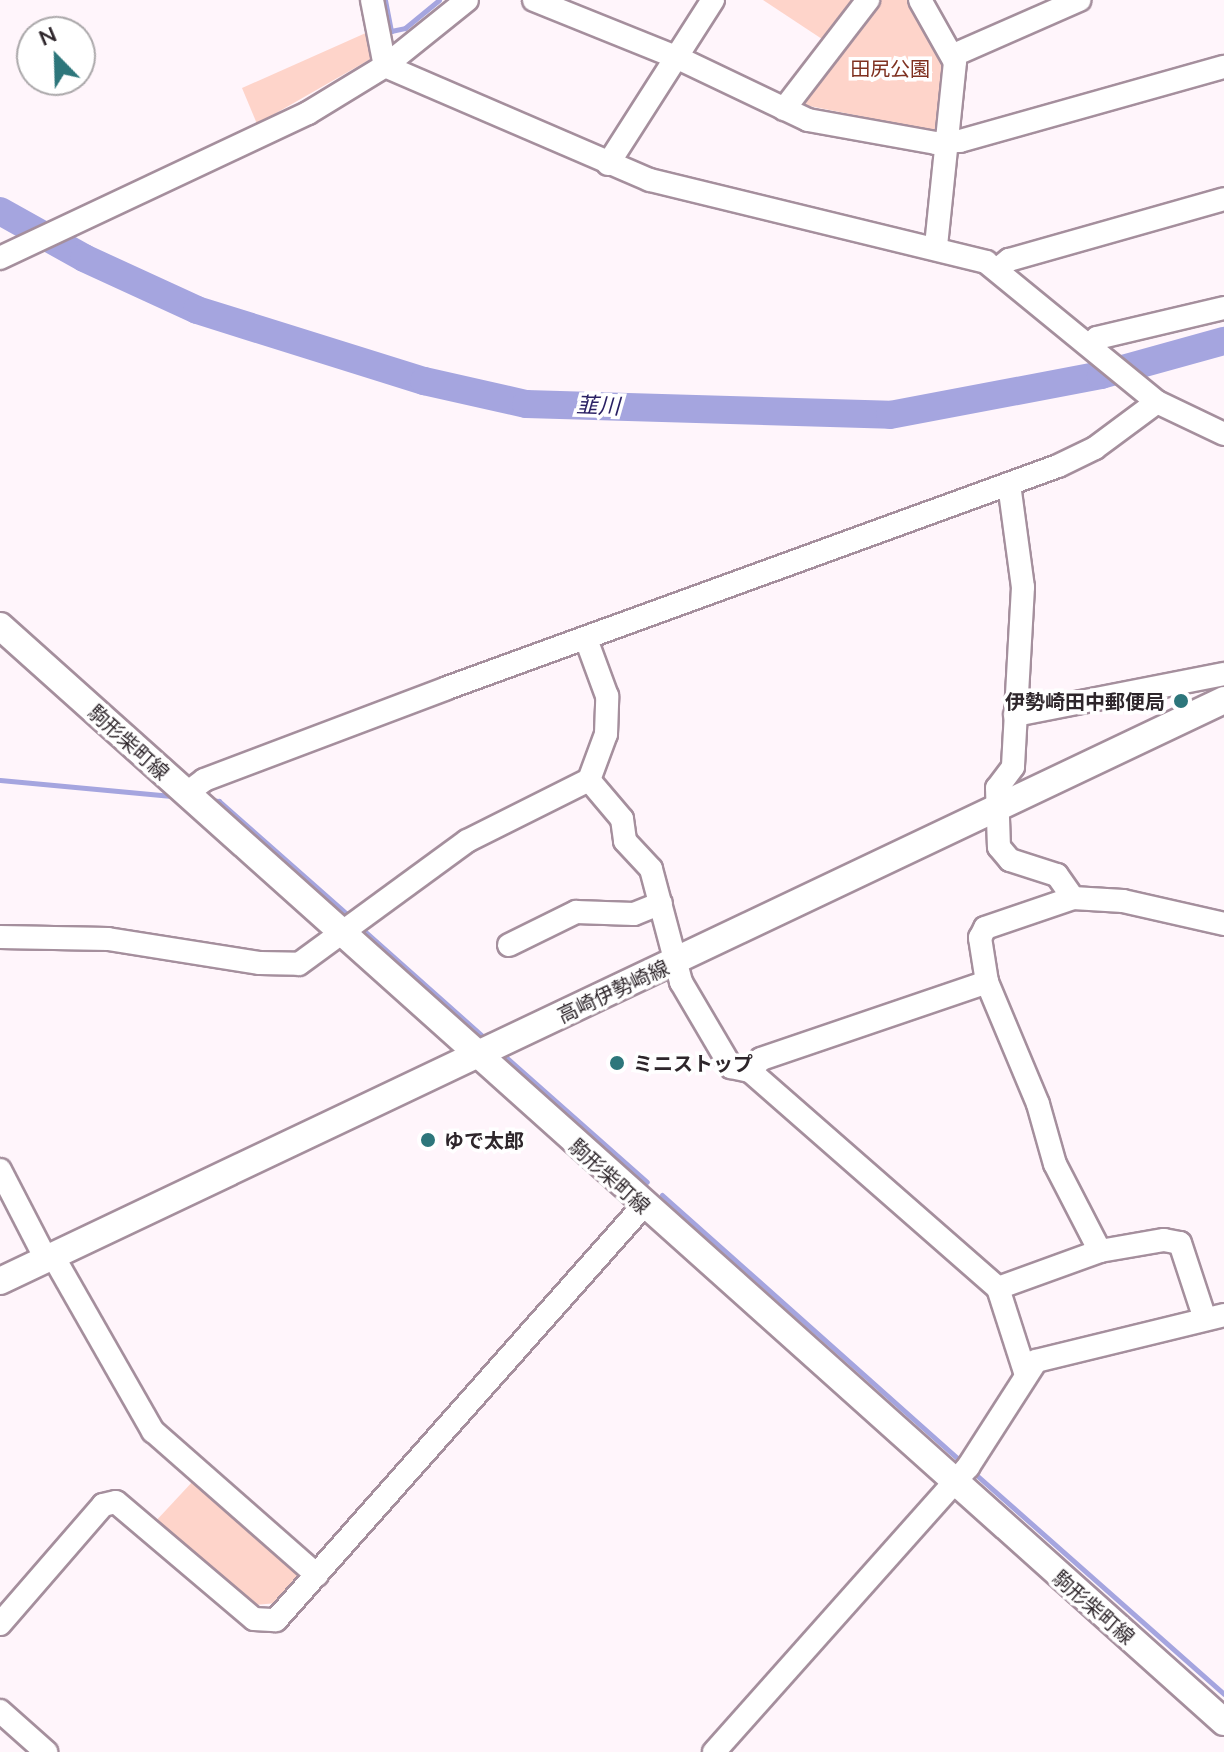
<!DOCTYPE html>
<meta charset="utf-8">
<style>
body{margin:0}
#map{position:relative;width:1224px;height:1752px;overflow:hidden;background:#fff5fb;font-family:Mulish,"Noto Sans JP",sans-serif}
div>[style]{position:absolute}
.green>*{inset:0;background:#fed4ca}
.stream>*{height:5px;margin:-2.5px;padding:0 2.5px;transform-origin:2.5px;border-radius:2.5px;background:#a5a5df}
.river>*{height:28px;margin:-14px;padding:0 14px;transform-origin:14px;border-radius:14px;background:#a5a5df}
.roads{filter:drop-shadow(2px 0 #a58f9d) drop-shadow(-2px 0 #a58f9d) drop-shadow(0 2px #a58f9d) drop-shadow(0 -2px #a58f9d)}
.minor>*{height:22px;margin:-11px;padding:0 11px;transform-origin:11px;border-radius:11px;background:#fff}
.major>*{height:26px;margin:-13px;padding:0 13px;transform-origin:13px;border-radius:13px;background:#fff}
.dots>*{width:22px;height:22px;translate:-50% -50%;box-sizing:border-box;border:4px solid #fff;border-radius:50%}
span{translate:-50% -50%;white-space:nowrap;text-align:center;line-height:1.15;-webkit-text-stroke:7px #fff;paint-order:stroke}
.park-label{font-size:20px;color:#7f3120}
.poi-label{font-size:20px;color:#2e262b;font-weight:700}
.right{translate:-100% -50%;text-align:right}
.left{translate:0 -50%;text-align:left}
.street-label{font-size:20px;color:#2e262b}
.water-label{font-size:22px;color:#2a2164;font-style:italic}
.north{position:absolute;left:16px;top:16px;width:80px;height:80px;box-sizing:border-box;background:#fff;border:2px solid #aba8aa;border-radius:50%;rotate:337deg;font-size:22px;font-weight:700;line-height:32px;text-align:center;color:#2e262b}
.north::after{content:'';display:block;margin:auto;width:28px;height:36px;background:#2d767b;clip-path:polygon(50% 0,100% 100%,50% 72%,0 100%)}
</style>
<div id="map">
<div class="green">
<div style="clip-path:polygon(763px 0,856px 0,825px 41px)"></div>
<div style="clip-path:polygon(876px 0,911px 0,947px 62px,941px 132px,799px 104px)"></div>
<div style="clip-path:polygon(368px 32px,374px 57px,257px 124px,242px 88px)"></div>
<div style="clip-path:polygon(194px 1480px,302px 1575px,277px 1603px,255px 1605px,154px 1523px)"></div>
</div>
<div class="stream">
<div style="left:385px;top:0;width:32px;rotate:79deg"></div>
<div style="left:391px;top:31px;width:14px;rotate:-12deg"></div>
<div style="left:405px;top:28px;width:44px;rotate:-39.5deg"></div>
<div style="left:0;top:780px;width:175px;rotate:5.3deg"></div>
<div style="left:208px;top:800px;width:11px;rotate:5deg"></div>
<div style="left:219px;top:801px;width:175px;rotate:41.5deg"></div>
<div style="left:360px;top:927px;width:170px;rotate:41.7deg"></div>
<div style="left:500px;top:1052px;width:196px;rotate:41.5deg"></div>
<div style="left:662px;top:1195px;width:403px;rotate:41.7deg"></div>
<div style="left:973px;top:1472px;width:335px;rotate:41.5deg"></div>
</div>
<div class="river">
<div style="left:0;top:211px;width:96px;rotate:29.2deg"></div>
<div style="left:84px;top:258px;width:124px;rotate:24.7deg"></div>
<div style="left:197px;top:310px;width:238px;rotate:17.4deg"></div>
<div style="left:424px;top:381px;width:105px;rotate:12.7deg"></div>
<div style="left:526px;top:404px;width:364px;rotate:1.7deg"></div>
<div style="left:890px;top:415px;width:215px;rotate:-10.7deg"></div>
<div style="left:1101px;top:375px;width:128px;rotate:-15.5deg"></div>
</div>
<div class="roads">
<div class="minor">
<div style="left:372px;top:0;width:67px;rotate:78.9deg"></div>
<div style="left:385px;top:66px;width:288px;rotate:23.3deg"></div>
<div style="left:650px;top:180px;width:346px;rotate:13.7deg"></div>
<div style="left:986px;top:262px;width:221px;rotate:39.3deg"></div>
<div style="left:1157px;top:402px;width:74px;rotate:25.5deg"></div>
<div style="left:534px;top:0;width:153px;rotate:21.9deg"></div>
<div style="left:676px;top:57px;width:146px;rotate:25.5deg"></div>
<div style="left:808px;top:120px;width:130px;rotate:10.2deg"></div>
<div style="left:936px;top:143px;width:24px;rotate:-5deg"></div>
<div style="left:960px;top:141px;width:274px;rotate:-15.7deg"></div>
<div style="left:920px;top:0;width:71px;rotate:60.6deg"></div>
<div style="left:955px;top:62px;width:186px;rotate:95.9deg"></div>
<div style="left:954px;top:55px;width:137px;rotate:-23.7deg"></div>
<div style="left:784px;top:109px;width:138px;rotate:-52.4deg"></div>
<div style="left:608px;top:164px;width:195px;rotate:-57.4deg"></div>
<div style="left:0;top:258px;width:340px;rotate:-25.2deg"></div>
<div style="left:308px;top:113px;width:90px;rotate:-31.4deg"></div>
<div style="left:385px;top:66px;width:105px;rotate:-38.8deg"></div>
<div style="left:999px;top:268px;width:13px;rotate:-39deg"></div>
<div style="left:1009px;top:260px;width:223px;rotate:-15.8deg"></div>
<div style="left:1090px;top:345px;width:10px;rotate:-45deg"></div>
<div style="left:1097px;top:338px;width:130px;rotate:-13.3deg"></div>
<div style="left:1009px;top:484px;width:104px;rotate:82.3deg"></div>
<div style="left:1023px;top:587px;width:180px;rotate:93.2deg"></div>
<div style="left:1013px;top:767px;width:26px;rotate:127deg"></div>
<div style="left:997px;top:788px;width:59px;rotate:88.1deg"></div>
<div style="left:999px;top:847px;width:17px;rotate:50deg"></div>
<div style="left:1010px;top:860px;width:49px;rotate:17.7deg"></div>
<div style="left:1057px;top:875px;width:28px;rotate:55deg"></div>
<div style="left:1015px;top:715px;width:213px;rotate:-11.1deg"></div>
<div style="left:589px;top:780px;width:51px;rotate:49.8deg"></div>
<div style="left:622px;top:819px;width:22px;rotate:82deg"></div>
<div style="left:625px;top:841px;width:38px;rotate:47deg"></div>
<div style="left:651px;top:869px;width:117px;rotate:75.1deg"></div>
<div style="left:681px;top:982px;width:99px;rotate:59.5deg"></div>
<div style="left:731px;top:1067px;width:19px;rotate:12deg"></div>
<div style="left:750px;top:1071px;width:330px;rotate:41.2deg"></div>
<div style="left:998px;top:1288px;width:88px;rotate:72.2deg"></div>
<div style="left:187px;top:793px;width:21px;rotate:-37deg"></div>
<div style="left:204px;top:780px;width:260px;rotate:-20.7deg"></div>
<div style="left:447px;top:688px;width:650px;rotate:-19.97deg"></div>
<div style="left:1058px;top:466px;width:41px;rotate:-25.9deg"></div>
<div style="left:1095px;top:448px;width:77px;rotate:-36.6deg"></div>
<div style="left:0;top:937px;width:108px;rotate:1.1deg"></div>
<div style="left:108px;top:939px;width:154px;rotate:9deg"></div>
<div style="left:260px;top:963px;width:39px;rotate:1deg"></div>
<div style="left:299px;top:964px;width:208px;rotate:-36.2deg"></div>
<div style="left:467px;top:841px;width:136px;rotate:-26.6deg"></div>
<div style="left:589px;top:780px;width:49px;rotate:-69.7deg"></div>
<div style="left:606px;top:734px;width:38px;rotate:-88deg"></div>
<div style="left:607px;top:696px;width:61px;rotate:-110.2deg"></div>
<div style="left:509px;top:945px;width:75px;rotate:-26.2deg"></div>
<div style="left:576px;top:912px;width:58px;rotate:2deg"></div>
<div style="left:634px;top:914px;width:29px;rotate:-22deg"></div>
<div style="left:987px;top:982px;width:132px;rotate:67.3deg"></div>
<div style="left:1038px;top:1104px;width:62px;rotate:74.2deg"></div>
<div style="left:1055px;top:1164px;width:98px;rotate:62.7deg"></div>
<div style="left:1100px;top:1251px;width:65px;rotate:-9.8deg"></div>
<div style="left:1164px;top:1240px;width:16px;rotate:11deg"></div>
<div style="left:1180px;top:1243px;width:80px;rotate:71.8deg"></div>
<div style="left:750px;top:1071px;width:16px;rotate:-47deg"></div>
<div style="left:761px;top:1059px;width:239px;rotate:-18.8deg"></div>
<div style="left:987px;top:982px;width:45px;rotate:-99deg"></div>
<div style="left:980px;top:938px;width:11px;rotate:-63deg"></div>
<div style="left:985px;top:928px;width:93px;rotate:-18.8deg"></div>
<div style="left:1073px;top:898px;width:50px;rotate:3.4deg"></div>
<div style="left:1123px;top:901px;width:104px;rotate:12.8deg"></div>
<div style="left:0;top:1170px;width:100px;rotate:62.7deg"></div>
<div style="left:53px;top:1256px;width:202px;rotate:60.3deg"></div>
<div style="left:153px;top:1431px;width:218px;rotate:41.3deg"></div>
<div style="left:998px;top:1288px;width:109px;rotate:-19.9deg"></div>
<div style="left:0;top:1624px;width:157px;rotate:-49.1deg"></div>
<div style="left:103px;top:1505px;width:13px;rotate:-13deg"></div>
<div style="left:116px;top:1502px;width:181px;rotate:40.3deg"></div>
<div style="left:254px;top:1619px;width:22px;rotate:3deg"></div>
<div style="left:276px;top:1620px;width:553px;rotate:-48.44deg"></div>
<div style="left:0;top:1711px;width:62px;rotate:41.7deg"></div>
<div style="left:714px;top:1752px;width:382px;rotate:-48.3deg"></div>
<div style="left:968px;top:1467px;width:126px;rotate:-57.3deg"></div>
<div style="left:1036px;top:1361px;width:194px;rotate:-13.7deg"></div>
</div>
<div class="major">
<div style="left:0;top:626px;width:1643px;rotate:41.84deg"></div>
<div style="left:0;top:1281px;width:1355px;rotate:-25.39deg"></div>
</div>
</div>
<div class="dots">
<div style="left:1181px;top:701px;background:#2d767b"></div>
<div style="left:617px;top:1063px;background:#2d767b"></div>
<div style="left:428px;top:1140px;background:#2d767b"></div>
</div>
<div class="park-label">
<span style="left:890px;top:68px">田尻公園</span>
</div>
<div class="poi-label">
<span class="right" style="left:1165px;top:701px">伊勢崎田中郵便局</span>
<span class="left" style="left:633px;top:1063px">ミニストップ</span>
<span class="left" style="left:444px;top:1140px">ゆで太郎</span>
</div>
<div class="street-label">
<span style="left:129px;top:742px;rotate:42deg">駒形柴町線</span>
<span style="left:613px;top:991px;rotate:-25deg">高崎伊勢崎線</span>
<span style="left:610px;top:1176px;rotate:42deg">駒形柴町線</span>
<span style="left:1094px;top:1607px;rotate:41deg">駒形柴町線</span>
</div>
<div class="water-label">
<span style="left:598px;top:406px;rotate:2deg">韮川</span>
</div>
<div class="north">N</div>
</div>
